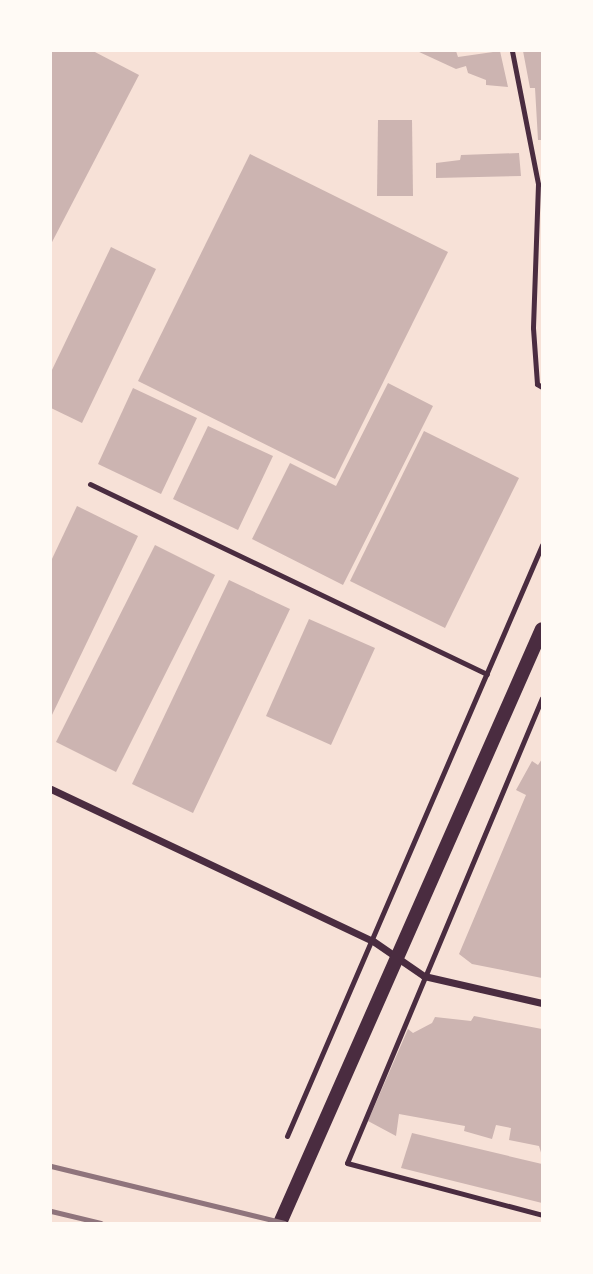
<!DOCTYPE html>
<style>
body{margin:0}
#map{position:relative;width:593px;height:1274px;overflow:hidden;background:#f7e1d7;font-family:Cabin,sans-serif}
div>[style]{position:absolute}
.building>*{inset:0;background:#ccb4b1}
.service>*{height:5px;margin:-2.5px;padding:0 2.5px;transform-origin:2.5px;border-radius:2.5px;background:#4a2c40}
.minor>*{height:7px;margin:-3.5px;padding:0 3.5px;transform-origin:3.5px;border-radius:3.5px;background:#4a2c40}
.secondary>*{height:14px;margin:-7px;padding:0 7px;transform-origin:7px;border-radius:7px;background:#4a2c40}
.rail>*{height:5px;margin:-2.5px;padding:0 2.5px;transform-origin:2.5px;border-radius:2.5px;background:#8f747c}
span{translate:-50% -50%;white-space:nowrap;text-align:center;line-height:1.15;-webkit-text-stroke:7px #fffaf5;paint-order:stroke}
.frame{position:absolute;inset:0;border:52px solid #fffaf5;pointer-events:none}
</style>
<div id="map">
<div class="building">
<div style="clip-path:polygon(51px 51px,93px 51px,139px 75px,51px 244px)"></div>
<div style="clip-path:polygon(417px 51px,456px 51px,458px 57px,500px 51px,508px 87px,486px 85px,486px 80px,468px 73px,466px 66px,456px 69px)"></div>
<div style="clip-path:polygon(523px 51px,542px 51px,542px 140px,538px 140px,535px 88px,530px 88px)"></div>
<div style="clip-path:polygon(378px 120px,412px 120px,413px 196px,377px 196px)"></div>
<div style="clip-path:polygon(519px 153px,521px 176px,436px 178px,436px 163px,460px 160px,461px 155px)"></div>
<div style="clip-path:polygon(250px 154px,448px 252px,335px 479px,138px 381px)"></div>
<div style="clip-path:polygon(111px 247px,156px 269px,82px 423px,51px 408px,51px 372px)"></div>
<div style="clip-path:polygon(388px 383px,433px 406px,343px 585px,252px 539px,290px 463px,336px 486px)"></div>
<div style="clip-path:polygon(133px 388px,197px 418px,161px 494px,98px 464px)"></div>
<div style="clip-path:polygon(208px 426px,273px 456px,238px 530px,173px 499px)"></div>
<div style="clip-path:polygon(424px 431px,519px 478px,445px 628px,350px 581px)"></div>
<div style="clip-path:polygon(77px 506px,138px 536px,51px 717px,51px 561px)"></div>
<div style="clip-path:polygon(155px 545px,215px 575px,116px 772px,56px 742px)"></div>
<div style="clip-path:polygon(229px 580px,290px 609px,193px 813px,132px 784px)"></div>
<div style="clip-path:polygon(309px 619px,375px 648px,331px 745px,266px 716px)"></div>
<div style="clip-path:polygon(542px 759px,542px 978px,472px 964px,459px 954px,526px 795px,516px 790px,532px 761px,538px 765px)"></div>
<div style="clip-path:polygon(474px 1016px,542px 1029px,542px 1156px,539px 1146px,509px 1140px,511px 1128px,496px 1125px,492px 1139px,464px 1131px,465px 1126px,399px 1114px,396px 1136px,368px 1121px,408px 1029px,413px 1033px,432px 1023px,435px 1017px,471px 1021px)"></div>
<div style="clip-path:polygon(412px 1133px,542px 1164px,542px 1203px,401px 1168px)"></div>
</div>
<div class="service">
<div style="left:512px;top:51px;width:136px;rotate:78.9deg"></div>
<div style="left:538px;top:184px;width:144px;rotate:92deg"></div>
<div style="left:533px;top:328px;width:56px;rotate:85.9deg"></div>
<div style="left:537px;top:384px;width:6px;rotate:31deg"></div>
<div style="left:90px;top:484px;width:440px;rotate:25.6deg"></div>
<div style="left:542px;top:698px;width:504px;rotate:112.75deg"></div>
<div style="left:347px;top:1163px;width:202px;rotate:14.9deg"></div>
<div style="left:287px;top:1136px;width:644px;rotate:-66.66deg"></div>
</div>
<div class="minor">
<div style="left:51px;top:789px;width:356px;rotate:25.3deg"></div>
<div style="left:373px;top:941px;width:62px;rotate:34.5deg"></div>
<div style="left:424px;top:976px;width:121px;rotate:12.9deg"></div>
</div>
<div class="secondary">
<div style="left:280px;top:1223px;width:649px;rotate:-66.2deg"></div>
</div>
<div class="rail">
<div style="left:51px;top:1166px;width:240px;rotate:13.7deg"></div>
<div style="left:51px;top:1211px;width:51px;rotate:13.5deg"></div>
</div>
<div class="frame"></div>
</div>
